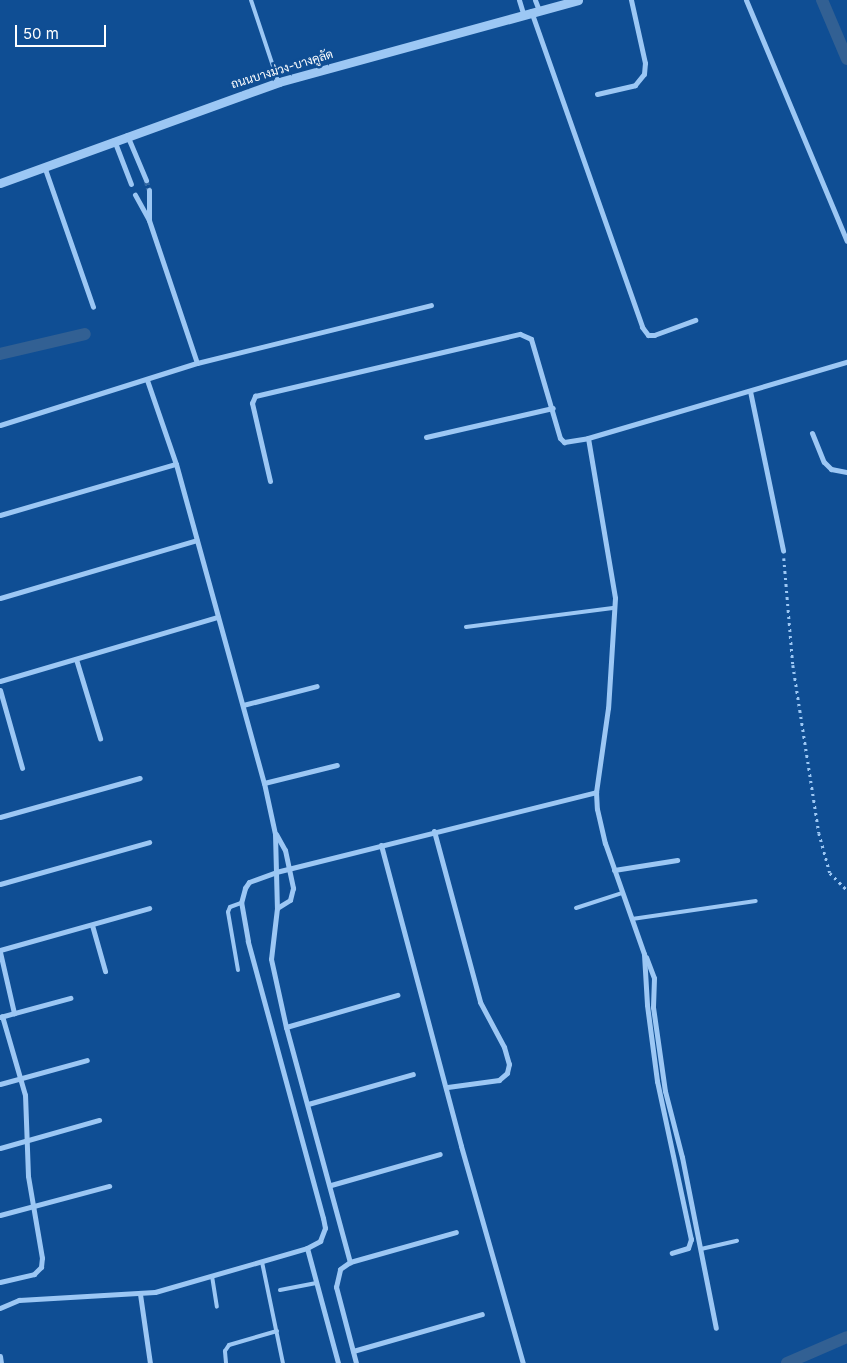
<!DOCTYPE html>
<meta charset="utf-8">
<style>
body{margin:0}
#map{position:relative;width:847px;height:1363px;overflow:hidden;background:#0f4e94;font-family:Inter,Sarabun,sans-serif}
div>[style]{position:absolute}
.canal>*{height:12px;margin:-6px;padding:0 6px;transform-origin:6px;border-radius:6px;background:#326093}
.minor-tunnel>*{height:5px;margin-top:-2.5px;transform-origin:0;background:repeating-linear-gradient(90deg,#3369a4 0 5px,transparent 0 7.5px)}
.path>*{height:2.5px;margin-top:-1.25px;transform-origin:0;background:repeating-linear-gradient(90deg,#9cc7f4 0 2.5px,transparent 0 6.5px)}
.service>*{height:4px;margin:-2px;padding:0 2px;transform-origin:2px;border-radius:2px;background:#9cc7f4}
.minor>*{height:5px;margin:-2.5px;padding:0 2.5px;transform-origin:2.5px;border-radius:2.5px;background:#9cc7f4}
.tertiary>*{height:9px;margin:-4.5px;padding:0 4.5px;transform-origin:4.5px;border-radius:4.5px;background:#9cc7f4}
span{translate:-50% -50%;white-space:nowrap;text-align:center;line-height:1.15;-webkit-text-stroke:5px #0f4e94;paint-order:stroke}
.street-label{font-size:12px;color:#fff}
.scale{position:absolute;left:15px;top:25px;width:91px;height:22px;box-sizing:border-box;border:2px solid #fff;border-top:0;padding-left:6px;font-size:15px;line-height:18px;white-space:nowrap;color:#fff;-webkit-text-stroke:4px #0f4e94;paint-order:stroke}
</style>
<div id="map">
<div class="canal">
<div style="left:822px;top:0;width:64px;rotate:67deg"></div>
<div style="left:0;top:354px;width:87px;rotate:-13.2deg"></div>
<div style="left:787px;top:1363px;width:65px;rotate:-23.4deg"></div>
</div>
<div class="minor-tunnel">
<div style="left:146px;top:180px;width:10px;rotate:73deg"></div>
</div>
<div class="path">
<div style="left:784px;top:558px;width:107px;rotate:85.2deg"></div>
<div style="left:793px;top:665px;width:170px;rotate:81.2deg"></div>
<div style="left:819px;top:833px;width:41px;rotate:74.6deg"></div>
<div style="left:830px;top:873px;width:24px;rotate:45deg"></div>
</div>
<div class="service">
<div style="left:251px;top:0;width:85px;rotate:71.6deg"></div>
<div style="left:466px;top:627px;width:148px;rotate:-7.4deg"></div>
<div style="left:576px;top:908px;width:48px;rotate:-18.1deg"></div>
<div style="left:632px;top:919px;width:125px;rotate:-8.3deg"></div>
<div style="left:238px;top:970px;width:59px;rotate:-99.8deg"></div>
<div style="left:228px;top:912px;width:5px;rotate:-68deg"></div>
<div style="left:230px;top:907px;width:12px;rotate:-20deg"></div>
<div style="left:701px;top:1249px;width:37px;rotate:-13deg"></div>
<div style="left:262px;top:1262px;width:103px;rotate:78.3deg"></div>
<div style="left:212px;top:1276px;width:31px;rotate:81deg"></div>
<div style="left:280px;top:1290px;width:37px;rotate:-11deg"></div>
<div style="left:226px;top:1363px;width:12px;rotate:-95deg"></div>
<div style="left:225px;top:1351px;width:7px;rotate:-56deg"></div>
<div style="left:229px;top:1345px;width:50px;rotate:-16.3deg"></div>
</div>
<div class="minor">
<div style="left:519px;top:0;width:14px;rotate:73deg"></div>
<div style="left:535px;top:0;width:9px;rotate:69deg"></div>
<div style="left:746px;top:0;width:261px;rotate:67.3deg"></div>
<div style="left:531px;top:11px;width:335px;rotate:70.6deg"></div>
<div style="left:642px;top:327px;width:10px;rotate:53deg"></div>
<div style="left:648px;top:335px;width:6px"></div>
<div style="left:654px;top:335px;width:44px;rotate:-20.1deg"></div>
<div style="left:597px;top:94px;width:39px;rotate:-13deg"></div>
<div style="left:635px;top:85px;width:14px;rotate:-51deg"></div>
<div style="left:644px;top:74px;width:11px;rotate:-85deg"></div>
<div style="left:645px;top:63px;width:65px;rotate:-102.5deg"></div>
<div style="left:127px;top:135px;width:49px;rotate:67.1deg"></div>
<div style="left:114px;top:140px;width:47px;rotate:68.9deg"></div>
<div style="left:44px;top:166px;width:149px;rotate:70.8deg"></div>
<div style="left:149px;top:190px;width:30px;rotate:90deg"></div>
<div style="left:197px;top:363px;width:241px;rotate:-13.9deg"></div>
<div style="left:147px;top:380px;width:89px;rotate:71deg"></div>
<div style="left:176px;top:464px;width:331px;rotate:74.6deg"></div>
<div style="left:264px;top:783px;width:52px;rotate:77.8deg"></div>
<div style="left:275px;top:834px;width:74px;rotate:88.5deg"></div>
<div style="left:277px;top:908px;width:51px;rotate:96.7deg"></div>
<div style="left:271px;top:959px;width:70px;rotate:77.6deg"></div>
<div style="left:286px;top:1027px;width:244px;rotate:74.8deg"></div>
<div style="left:750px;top:391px;width:163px;rotate:78.3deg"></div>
<div style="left:0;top:425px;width:207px;rotate:-17.5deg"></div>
<div style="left:197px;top:363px;width:151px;rotate:-108.6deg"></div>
<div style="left:149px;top:220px;width:29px;rotate:-119deg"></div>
<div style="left:812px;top:433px;width:31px;rotate:68deg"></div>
<div style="left:824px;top:462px;width:10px;rotate:45deg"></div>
<div style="left:831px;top:469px;width:16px;rotate:11deg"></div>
<div style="left:426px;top:437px;width:130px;rotate:-12.9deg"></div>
<div style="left:588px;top:438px;width:162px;rotate:80.4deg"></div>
<div style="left:615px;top:598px;width:110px;rotate:93.6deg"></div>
<div style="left:608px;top:708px;width:85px;rotate:98.1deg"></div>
<div style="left:596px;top:792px;width:17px;rotate:87deg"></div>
<div style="left:597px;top:809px;width:35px;rotate:77deg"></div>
<div style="left:605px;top:843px;width:118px;rotate:70.6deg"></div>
<div style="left:644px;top:954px;width:51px;rotate:86.6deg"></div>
<div style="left:647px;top:1005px;width:77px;rotate:82.5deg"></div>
<div style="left:657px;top:1081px;width:162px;rotate:77.9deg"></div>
<div style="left:691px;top:1239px;width:9px;rotate:108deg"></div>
<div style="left:688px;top:1248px;width:17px;rotate:163deg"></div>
<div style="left:270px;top:481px;width:80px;rotate:-103deg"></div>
<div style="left:252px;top:403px;width:8px;rotate:-67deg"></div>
<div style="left:255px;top:396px;width:272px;rotate:-13.2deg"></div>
<div style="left:520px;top:334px;width:12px;rotate:24deg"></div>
<div style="left:531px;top:339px;width:103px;rotate:73.7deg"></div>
<div style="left:560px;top:438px;width:6px;rotate:45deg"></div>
<div style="left:564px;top:442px;width:24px;rotate:-9deg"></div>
<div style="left:588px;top:438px;width:270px;rotate:-16.4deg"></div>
<div style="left:0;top:515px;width:183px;rotate:-16.2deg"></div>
<div style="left:0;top:598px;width:205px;rotate:-16.4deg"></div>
<div style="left:76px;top:659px;width:83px;rotate:73.1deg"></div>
<div style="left:0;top:681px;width:227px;rotate:-16.4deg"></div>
<div style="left:0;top:690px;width:81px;rotate:74.2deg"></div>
<div style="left:243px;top:705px;width:76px;rotate:-14.4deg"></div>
<div style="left:264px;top:783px;width:75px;rotate:-13.9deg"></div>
<div style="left:0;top:817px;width:145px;rotate:-15.6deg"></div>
<div style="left:434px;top:831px;width:177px;rotate:74.9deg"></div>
<div style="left:480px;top:1002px;width:51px;rotate:61.9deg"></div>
<div style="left:504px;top:1047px;width:18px;rotate:74deg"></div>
<div style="left:509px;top:1064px;width:9px;rotate:103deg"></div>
<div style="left:507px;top:1073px;width:11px;rotate:139deg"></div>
<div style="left:499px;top:1080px;width:52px;rotate:172.3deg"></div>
<div style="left:276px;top:834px;width:18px;rotate:61deg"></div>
<div style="left:285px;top:850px;width:39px;rotate:78deg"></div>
<div style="left:293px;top:888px;width:12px;rotate:104deg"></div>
<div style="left:290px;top:900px;width:15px;rotate:148deg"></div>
<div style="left:381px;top:845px;width:311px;rotate:75.1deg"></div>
<div style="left:461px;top:1146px;width:226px;rotate:74.1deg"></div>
<div style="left:614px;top:870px;width:64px;rotate:-9deg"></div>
<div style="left:0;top:884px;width:155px;rotate:-15.7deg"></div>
<div style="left:92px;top:925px;width:48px;rotate:74.2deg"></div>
<div style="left:0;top:950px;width:155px;rotate:-15.7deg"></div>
<div style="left:0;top:952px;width:63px;rotate:77.1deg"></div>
<div style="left:646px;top:957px;width:22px;rotate:69deg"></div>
<div style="left:654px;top:978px;width:29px;rotate:92deg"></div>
<div style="left:653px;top:1007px;width:85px;rotate:81.9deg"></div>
<div style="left:665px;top:1091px;width:68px;rotate:75.6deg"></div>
<div style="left:682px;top:1157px;width:174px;rotate:78.8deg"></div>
<div style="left:0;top:1017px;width:73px;rotate:-15.2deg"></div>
<div style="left:286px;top:1027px;width:116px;rotate:-16.1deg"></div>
<div style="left:0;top:1084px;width:90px;rotate:-15.4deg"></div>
<div style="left:308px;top:1104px;width:109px;rotate:-15.9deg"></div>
<div style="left:0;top:1148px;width:103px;rotate:-15.8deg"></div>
<div style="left:331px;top:1185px;width:113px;rotate:-15.9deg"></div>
<div style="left:0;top:1215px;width:113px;rotate:-14.9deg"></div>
<div style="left:307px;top:1248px;width:119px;rotate:74.9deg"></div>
<div style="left:0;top:1282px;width:35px;rotate:-13deg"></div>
<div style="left:34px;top:1274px;width:10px;rotate:-45deg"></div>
<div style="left:41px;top:1267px;width:9px;rotate:-84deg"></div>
<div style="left:42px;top:1258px;width:83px;rotate:-99.7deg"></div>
<div style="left:28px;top:1176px;width:81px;rotate:-92.1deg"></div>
<div style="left:25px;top:1095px;width:82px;rotate:-106.2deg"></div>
<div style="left:140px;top:1294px;width:70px;rotate:81.8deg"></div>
<div style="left:0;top:1308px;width:21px;rotate:-23deg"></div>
<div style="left:19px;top:1300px;width:136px;rotate:-3.4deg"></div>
<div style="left:155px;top:1292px;width:158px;rotate:-16.1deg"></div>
<div style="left:307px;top:1248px;width:15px;rotate:-28deg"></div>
<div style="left:320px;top:1241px;width:14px;rotate:-69deg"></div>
<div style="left:325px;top:1228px;width:10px;rotate:-101deg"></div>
<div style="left:323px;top:1218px;width:287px;rotate:-105.2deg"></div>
<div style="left:248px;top:941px;width:39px;rotate:-100deg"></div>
<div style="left:241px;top:903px;width:16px;rotate:-75deg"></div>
<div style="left:245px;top:888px;width:7px;rotate:-56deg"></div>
<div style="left:249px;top:882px;width:29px;rotate:-20deg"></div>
<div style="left:276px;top:872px;width:330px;rotate:-14deg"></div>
<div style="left:353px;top:1351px;width:134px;rotate:-16deg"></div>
<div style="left:0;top:1356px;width:7px;rotate:82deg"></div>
<div style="left:356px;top:1363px;width:79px;rotate:-104.7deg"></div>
<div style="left:336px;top:1287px;width:18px;rotate:-77deg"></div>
<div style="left:340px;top:1269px;width:12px;rotate:-35deg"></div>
<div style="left:350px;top:1262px;width:110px;rotate:-15.8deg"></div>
</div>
<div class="tertiary">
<div style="left:0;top:183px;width:297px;rotate:-19.9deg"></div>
<div style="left:279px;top:82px;width:310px;rotate:-15.3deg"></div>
</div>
<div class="street-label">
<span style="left:282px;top:69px;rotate:-17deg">ถนนบางม่วง-บางคูลัด</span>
</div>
<div class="scale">50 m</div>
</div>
